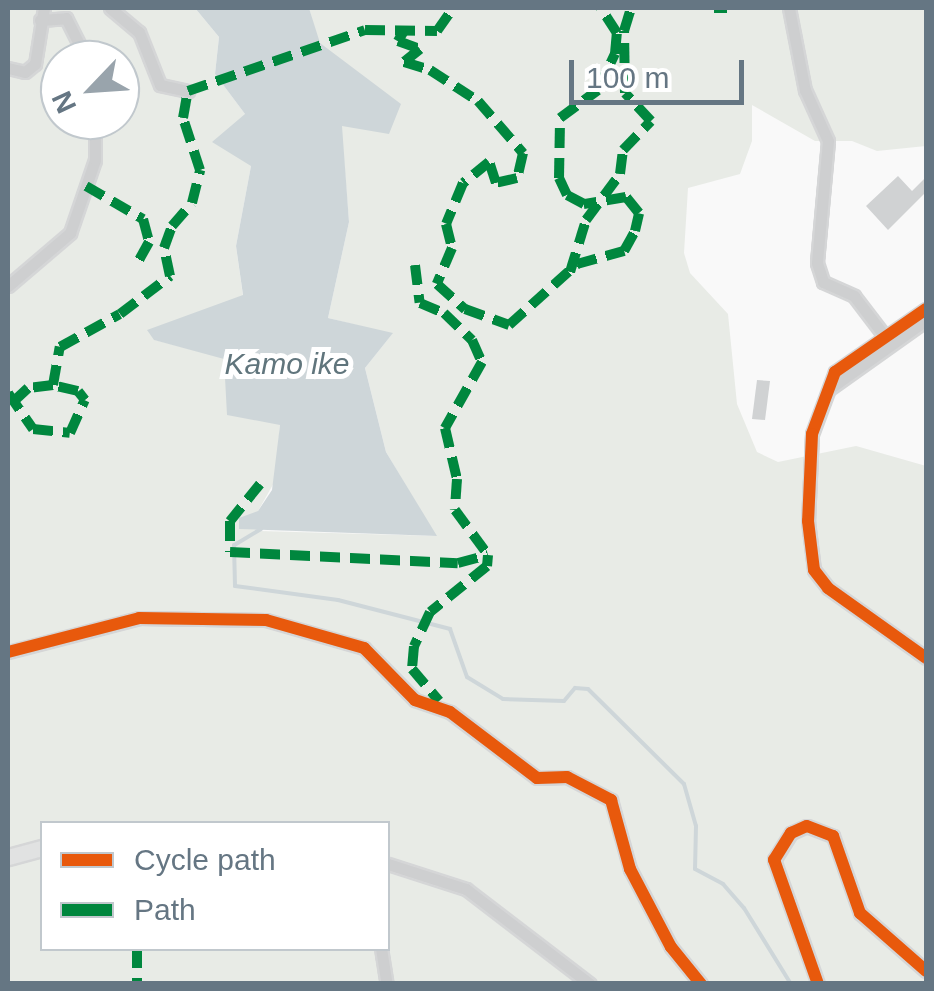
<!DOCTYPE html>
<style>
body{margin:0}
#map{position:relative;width:934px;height:991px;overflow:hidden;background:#f9f9f9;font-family:Arial,sans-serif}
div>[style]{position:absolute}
.green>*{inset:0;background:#e8ebe6}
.water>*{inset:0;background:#ced6d9}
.stream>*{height:4px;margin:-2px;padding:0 2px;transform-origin:2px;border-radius:2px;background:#ced6d9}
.building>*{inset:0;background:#d0d2d3}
.roads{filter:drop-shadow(2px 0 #d5d6d7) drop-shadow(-2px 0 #d5d6d7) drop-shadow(0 2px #d5d6d7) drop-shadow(0 -2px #d5d6d7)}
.street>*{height:11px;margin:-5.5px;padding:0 5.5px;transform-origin:5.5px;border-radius:5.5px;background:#cecfd0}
.secondary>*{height:15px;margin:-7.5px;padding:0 7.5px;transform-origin:7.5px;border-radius:7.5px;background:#e1e2e2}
.quiet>*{height:10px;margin-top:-5px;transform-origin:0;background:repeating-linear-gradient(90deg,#00873e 0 20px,transparent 0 30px)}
.cycleway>*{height:12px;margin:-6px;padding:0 6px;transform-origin:6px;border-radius:6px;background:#e8590c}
span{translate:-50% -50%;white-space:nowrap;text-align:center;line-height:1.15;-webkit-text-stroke:10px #fff;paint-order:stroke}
.water-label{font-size:30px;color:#60757c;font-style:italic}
.frame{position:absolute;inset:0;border:10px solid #657683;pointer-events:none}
.legend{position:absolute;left:40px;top:821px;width:350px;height:130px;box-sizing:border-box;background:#fff;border:2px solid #c1c8cd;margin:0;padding:12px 18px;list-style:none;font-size:30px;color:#657683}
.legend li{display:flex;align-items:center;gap:20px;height:50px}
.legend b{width:50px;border:2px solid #c1c8cd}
.north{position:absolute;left:40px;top:40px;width:100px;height:100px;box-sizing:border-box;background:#fff;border:2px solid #c1c8cd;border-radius:50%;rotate:245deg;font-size:28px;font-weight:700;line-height:40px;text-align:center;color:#657683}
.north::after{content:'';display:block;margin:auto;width:35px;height:45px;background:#99a4ac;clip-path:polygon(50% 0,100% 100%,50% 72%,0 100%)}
.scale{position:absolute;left:569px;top:60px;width:175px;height:45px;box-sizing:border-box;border:5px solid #657683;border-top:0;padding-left:12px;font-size:30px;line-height:35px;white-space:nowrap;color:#657683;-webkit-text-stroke:8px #fff;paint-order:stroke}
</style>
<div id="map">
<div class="green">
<div style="clip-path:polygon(evenodd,8px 8px,195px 8px,219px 37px,215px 74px,245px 114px,251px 166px,236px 246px,243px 296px,148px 331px,155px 340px,224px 358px,280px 425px,275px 481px,258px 511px,260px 531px,436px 536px,386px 452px,365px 368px,392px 334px,328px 318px,349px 222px,341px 125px,309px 8px,926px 8px,926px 146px,877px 151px,852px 141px,815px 141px,752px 105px,752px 141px,740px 174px,688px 188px,684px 253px,690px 273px,728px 314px,737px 404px,757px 452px,778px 462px,856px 446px,926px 466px,926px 983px,8px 983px,8px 8px,60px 60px,120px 60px,120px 120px,60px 120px,60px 60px,8px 8px,42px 824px,388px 824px,388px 948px,42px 948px,42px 824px)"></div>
</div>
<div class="water">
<div style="clip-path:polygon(195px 8px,309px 8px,320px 43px,401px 104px,389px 134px,342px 126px,349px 222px,328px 318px,393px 333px,365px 368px,386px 452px,437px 536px,239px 529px,239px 518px,258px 511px,272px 490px,280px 425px,227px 415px,224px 359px,154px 340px,147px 330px,243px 295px,236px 246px,251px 166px,212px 142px,245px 114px,215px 74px,219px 37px)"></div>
</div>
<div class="stream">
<div style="left:261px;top:529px;width:31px;rotate:149deg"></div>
<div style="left:234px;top:545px;width:41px;rotate:88.6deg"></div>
<div style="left:235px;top:586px;width:104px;rotate:7.7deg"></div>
<div style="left:338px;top:600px;width:116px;rotate:14.5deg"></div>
<div style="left:450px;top:629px;width:51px;rotate:70.5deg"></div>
<div style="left:467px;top:677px;width:42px;rotate:31.4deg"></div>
<div style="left:503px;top:699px;width:61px;rotate:1.9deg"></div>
<div style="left:564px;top:701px;width:17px;rotate:-50deg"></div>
<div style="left:575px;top:688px;width:13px;rotate:4deg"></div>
<div style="left:588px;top:689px;width:135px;rotate:44.7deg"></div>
<div style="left:684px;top:784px;width:44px;rotate:74.1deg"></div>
<div style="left:696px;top:826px;width:43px;rotate:91.3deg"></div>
<div style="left:695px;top:869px;width:32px;rotate:28deg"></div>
<div style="left:723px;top:884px;width:32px;rotate:49deg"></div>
<div style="left:744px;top:908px;width:89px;rotate:58.3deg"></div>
</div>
<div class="building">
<div style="clip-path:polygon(898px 176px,912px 191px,926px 177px,926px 192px,888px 230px,866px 206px)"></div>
<div style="clip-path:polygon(757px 380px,770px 381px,765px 420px,752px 419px)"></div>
</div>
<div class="roads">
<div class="street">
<div style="left:110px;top:8px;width:38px;rotate:40deg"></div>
<div style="left:139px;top:32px;width:57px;rotate:68.4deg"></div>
<div style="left:160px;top:85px;width:29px;rotate:12deg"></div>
<div style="left:789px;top:8px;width:84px;rotate:79deg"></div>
<div style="left:805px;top:90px;width:56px;rotate:65.7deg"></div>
<div style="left:828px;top:141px;width:122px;rotate:95.2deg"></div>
<div style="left:817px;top:263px;width:20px;rotate:72deg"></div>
<div style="left:823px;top:282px;width:34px;rotate:24deg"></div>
<div style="left:854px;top:296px;width:48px;rotate:52.7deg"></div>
<div style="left:40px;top:20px;width:26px;rotate:-4deg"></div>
<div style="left:66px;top:18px;width:47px;rotate:63.4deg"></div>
<div style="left:8px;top:68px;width:17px;rotate:13deg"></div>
<div style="left:25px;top:72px;width:13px;rotate:-39deg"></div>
<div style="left:35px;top:64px;width:57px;rotate:-80.9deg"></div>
<div style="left:8px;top:286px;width:82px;rotate:-40.5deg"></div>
<div style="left:70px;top:233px;width:77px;rotate:-71.1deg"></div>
<div style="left:95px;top:160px;width:40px;rotate:-90deg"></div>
<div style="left:926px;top:309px;width:111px;rotate:145.3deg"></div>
<div style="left:835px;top:372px;width:66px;rotate:110.4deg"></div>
<div style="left:812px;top:434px;width:87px;rotate:92.6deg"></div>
<div style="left:808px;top:521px;width:49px;rotate:83deg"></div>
<div style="left:814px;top:570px;width:23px;rotate:52deg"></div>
<div style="left:828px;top:588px;width:120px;rotate:35.5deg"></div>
<div style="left:829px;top:389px;width:119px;rotate:-35.4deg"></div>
<div style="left:8px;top:652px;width:135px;rotate:-14.5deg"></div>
<div style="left:139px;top:618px;width:127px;rotate:0.9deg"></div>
<div style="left:266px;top:620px;width:102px;rotate:15.9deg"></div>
<div style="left:364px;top:648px;width:73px;rotate:45.6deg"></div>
<div style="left:415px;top:700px;width:37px;rotate:19deg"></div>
<div style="left:450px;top:712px;width:109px;rotate:37.2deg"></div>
<div style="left:537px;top:778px;width:30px;rotate:-2deg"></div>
<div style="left:567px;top:777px;width:50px;rotate:27.6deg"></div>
<div style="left:611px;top:800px;width:72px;rotate:74.6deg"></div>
<div style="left:630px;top:869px;width:88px;rotate:62.3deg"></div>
<div style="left:671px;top:947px;width:48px;rotate:51deg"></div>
<div style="left:388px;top:864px;width:82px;rotate:17.8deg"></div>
<div style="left:466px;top:889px;width:156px;rotate:37.5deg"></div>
<div style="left:381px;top:948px;width:36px;rotate:81deg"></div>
<div style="left:818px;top:984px;width:132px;rotate:-109.5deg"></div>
<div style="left:774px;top:860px;width:32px;rotate:-58deg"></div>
<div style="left:791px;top:833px;width:17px;rotate:-24deg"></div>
<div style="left:807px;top:826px;width:28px;rotate:21deg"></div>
<div style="left:833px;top:836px;width:82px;rotate:70.7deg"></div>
<div style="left:860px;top:913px;width:88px;rotate:41.3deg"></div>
</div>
<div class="secondary">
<div style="left:8px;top:857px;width:35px;rotate:-15deg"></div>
</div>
</div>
<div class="quiet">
<div style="left:714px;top:8px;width:13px"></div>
<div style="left:404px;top:31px;width:12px;rotate:121deg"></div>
<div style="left:398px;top:41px;width:23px;rotate:20deg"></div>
<div style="left:420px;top:49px;width:21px;rotate:141deg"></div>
<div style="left:404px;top:62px;width:27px;rotate:17deg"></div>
<div style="left:430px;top:70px;width:57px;rotate:32.9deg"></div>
<div style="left:478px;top:101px;width:69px;rotate:49.1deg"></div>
<div style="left:523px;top:153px;width:26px;rotate:103deg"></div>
<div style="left:517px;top:178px;width:22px;rotate:167deg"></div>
<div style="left:496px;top:183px;width:22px;rotate:-108deg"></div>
<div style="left:489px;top:162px;width:33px;rotate:141deg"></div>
<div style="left:463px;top:183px;width:44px;rotate:112.5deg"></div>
<div style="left:446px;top:224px;width:25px;rotate:76deg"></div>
<div style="left:452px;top:248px;width:39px;rotate:113deg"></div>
<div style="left:437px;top:284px;width:38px;rotate:42deg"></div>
<div style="left:465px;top:309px;width:47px;rotate:20deg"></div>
<div style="left:509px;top:325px;width:91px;rotate:-41.9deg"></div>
<div style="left:577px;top:264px;width:49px;rotate:-15.5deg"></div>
<div style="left:624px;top:251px;width:23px;rotate:-61deg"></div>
<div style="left:635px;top:231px;width:18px;rotate:-77deg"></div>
<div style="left:639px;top:213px;width:21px;rotate:-129deg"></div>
<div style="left:626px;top:197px;width:43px;rotate:170.5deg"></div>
<div style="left:584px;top:204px;width:19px;rotate:-152deg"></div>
<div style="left:567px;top:195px;width:19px;rotate:-115deg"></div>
<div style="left:559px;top:178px;width:60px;rotate:-89deg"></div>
<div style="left:560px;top:118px;width:47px;rotate:-36.4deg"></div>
<div style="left:598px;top:90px;width:40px;rotate:-65deg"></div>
<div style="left:615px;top:54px;width:21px;rotate:-85deg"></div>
<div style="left:617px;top:33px;width:30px;rotate:-123deg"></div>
<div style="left:86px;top:186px;width:66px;rotate:30.1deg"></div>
<div style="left:143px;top:219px;width:24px;rotate:75deg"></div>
<div style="left:149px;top:242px;width:21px;rotate:119deg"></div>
<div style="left:415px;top:265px;width:38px;rotate:83deg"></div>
<div style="left:420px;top:303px;width:26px;rotate:23deg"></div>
<div style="left:444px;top:313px;width:39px;rotate:44deg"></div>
<div style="left:472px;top:340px;width:24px;rotate:66deg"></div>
<div style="left:482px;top:362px;width:76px;rotate:119.3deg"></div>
<div style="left:445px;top:428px;width:52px;rotate:76.8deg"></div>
<div style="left:457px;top:479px;width:31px;rotate:94deg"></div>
<div style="left:455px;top:510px;width:56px;rotate:53.7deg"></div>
<div style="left:570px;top:272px;width:54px;rotate:-72.9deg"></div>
<div style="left:586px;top:220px;width:57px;rotate:-53.5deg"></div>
<div style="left:620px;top:174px;width:24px;rotate:-83deg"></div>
<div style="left:623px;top:150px;width:40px;rotate:-46deg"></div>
<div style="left:651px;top:121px;width:38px;rotate:-133deg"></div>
<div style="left:625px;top:93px;width:62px;rotate:-90.9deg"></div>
<div style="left:624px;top:31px;width:24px;rotate:-73deg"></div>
<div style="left:53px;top:385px;width:39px;rotate:-80deg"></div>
<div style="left:60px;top:347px;width:68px;rotate:-28.8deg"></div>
<div style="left:120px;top:314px;width:63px;rotate:-37.2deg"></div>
<div style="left:170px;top:276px;width:29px;rotate:-102deg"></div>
<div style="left:164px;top:248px;width:23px;rotate:-70deg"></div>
<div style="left:172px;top:226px;width:30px;rotate:-49deg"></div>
<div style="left:192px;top:203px;width:34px;rotate:-76deg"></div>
<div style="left:200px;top:170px;width:55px;rotate:-108.1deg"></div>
<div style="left:183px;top:118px;width:27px;rotate:-80deg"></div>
<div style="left:188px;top:91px;width:187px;rotate:-19deg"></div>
<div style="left:365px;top:30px;width:72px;rotate:0.8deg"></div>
<div style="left:437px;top:31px;width:28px;rotate:-55deg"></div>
<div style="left:8px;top:393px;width:44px;rotate:55.2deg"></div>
<div style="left:33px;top:429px;width:37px;rotate:6deg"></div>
<div style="left:70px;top:433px;width:36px;rotate:-66deg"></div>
<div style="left:85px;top:400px;width:11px;rotate:-128deg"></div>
<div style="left:78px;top:391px;width:26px;rotate:-167deg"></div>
<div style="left:53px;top:385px;width:25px;rotate:173deg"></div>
<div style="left:28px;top:388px;width:18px;rotate:137deg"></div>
<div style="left:260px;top:484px;width:48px;rotate:129deg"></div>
<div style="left:230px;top:521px;width:31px;rotate:90deg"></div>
<div style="left:230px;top:552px;width:228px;rotate:2.8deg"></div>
<div style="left:458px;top:563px;width:31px;rotate:-15deg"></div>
<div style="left:488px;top:555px;width:11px;rotate:95deg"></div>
<div style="left:487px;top:566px;width:73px;rotate:141.1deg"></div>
<div style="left:430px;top:612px;width:38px;rotate:115deg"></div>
<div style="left:414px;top:646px;width:23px;rotate:95deg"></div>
<div style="left:412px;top:669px;width:42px;rotate:49.8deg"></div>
<div style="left:137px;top:948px;width:36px;rotate:90deg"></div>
</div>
<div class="cycleway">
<div style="left:926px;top:309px;width:111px;rotate:145.3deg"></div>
<div style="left:835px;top:372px;width:66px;rotate:110.4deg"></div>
<div style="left:812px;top:434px;width:87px;rotate:92.6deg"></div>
<div style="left:808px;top:521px;width:49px;rotate:83deg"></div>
<div style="left:814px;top:570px;width:23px;rotate:52deg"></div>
<div style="left:828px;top:588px;width:120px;rotate:35.5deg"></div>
<div style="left:8px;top:652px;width:135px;rotate:-14.5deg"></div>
<div style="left:139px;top:618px;width:127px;rotate:0.9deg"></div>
<div style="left:266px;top:620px;width:102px;rotate:15.9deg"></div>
<div style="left:364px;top:648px;width:73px;rotate:45.6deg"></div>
<div style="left:415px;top:700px;width:37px;rotate:19deg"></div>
<div style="left:450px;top:712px;width:109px;rotate:37.2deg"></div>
<div style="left:537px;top:778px;width:30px;rotate:-2deg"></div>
<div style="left:567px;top:777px;width:50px;rotate:27.6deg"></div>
<div style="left:611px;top:800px;width:72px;rotate:74.6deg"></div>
<div style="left:630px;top:869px;width:88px;rotate:62.3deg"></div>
<div style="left:671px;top:947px;width:48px;rotate:51deg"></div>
<div style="left:818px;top:984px;width:132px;rotate:-109.5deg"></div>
<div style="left:774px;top:860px;width:32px;rotate:-58deg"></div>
<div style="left:791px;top:833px;width:17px;rotate:-24deg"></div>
<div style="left:807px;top:826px;width:28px;rotate:21deg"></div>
<div style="left:833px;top:836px;width:82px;rotate:70.7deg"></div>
<div style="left:860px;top:913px;width:88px;rotate:41.3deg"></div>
</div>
<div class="water-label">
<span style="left:287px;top:364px">Kamo ike</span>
</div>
<div class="frame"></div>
<ul class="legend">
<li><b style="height:12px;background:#e8590c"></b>Cycle path</li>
<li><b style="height:12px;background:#00873e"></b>Path</li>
</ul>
<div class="north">N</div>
<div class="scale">100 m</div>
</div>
